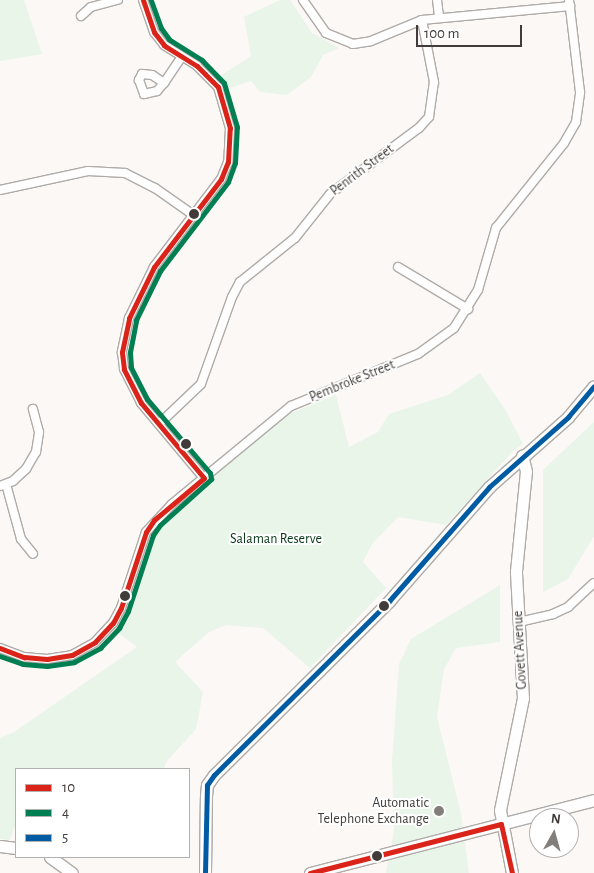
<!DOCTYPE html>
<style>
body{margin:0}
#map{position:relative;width:594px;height:873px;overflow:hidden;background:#fbf8f6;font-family:"Alegreya Sans",sans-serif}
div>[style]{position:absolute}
.green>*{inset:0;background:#e8f5e8}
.roads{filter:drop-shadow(1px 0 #afaba8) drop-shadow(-1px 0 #afaba8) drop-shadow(0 1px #afaba8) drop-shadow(0 -1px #afaba8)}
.street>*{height:8px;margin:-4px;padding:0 4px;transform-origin:4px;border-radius:4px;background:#fefefe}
.secondary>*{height:11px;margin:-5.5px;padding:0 5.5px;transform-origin:5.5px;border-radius:5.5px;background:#fefefe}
.bus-1>*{height:5px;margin:-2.5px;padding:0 2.5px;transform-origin:2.5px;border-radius:2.5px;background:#da241a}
.bus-2>*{height:5px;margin:-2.5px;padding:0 2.5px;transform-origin:2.5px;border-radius:2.5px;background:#017e52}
.bus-3>*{height:5px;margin:-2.5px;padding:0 2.5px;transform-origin:2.5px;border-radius:2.5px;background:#005ba3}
.dots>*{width:14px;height:14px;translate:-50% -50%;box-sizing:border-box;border:2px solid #fff;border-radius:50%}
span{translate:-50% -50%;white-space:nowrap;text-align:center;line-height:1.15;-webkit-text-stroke:4px #fff;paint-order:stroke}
.street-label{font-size:14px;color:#413c39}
.park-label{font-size:14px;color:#073717}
.poi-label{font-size:14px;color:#413c39}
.right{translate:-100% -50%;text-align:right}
.legend{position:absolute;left:15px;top:768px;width:175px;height:90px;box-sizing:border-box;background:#fff;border:1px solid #b3b1b0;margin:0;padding:6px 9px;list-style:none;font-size:15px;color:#413c39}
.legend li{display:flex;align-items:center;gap:10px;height:25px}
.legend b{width:25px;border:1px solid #b3b1b0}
.north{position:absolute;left:529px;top:808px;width:50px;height:50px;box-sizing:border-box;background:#fff;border:1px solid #b3b1b0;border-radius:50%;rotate:7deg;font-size:14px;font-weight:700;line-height:20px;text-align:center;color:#413c39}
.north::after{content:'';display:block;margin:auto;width:18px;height:22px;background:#827e7b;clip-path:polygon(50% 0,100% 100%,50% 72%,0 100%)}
.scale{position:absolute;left:416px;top:25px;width:106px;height:22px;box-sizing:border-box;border:2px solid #413c39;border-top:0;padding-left:6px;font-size:15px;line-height:18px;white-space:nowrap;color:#413c39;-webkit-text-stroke:4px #fff;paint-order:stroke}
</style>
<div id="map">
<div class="green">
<div style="clip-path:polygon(0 0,24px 0,42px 54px,0 61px)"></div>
<div style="clip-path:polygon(280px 0,290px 0,312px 33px,339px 48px,323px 55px,311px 77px,287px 95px,260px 92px,251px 81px,224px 90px,217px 78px,251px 56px,244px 17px)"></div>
<div style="clip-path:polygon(480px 373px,506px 411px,523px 444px,514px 450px,446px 525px,398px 517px,372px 544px,363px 562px,386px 588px,310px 668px,263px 628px,226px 625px,209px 632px,175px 662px,203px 692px,196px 729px,166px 762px,164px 769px,16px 769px,16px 823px,10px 840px,0 839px,0 738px,14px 732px,137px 647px,113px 629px,143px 545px,158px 520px,291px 413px,336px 395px,349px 447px,378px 432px,389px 414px,448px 395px)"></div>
<div style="clip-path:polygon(594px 422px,594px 536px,568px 579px,543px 592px,543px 470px)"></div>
<div style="clip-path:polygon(500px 585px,500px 642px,456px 648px,444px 669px,437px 717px,461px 814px,469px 873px,386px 873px,394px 830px,392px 762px,399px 664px,411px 639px)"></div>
</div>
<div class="roads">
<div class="street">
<div style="left:143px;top:0;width:34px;rotate:71deg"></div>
<div style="left:154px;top:32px;width:16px;rotate:52deg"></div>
<div style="left:164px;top:45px;width:39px;rotate:32deg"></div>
<div style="left:197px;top:66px;width:30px;rotate:45deg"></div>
<div style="left:218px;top:87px;width:43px;rotate:73.7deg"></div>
<div style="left:230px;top:128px;width:34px;rotate:93deg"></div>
<div style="left:228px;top:162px;width:18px;rotate:112deg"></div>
<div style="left:221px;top:179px;width:111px;rotate:127.3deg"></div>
<div style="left:154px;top:267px;width:57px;rotate:116.1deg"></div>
<div style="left:129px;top:318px;width:35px;rotate:102deg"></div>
<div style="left:122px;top:352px;width:17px;rotate:83deg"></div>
<div style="left:124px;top:369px;width:38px;rotate:63deg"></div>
<div style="left:141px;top:403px;width:98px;rotate:50deg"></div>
<div style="left:303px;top:0;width:40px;rotate:55.1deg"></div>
<div style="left:326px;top:33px;width:29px;rotate:22deg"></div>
<div style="left:353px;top:44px;width:18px;rotate:-9deg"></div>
<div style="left:371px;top:41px;width:55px;rotate:-22.4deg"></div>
<div style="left:422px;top:20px;width:149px;rotate:-5.4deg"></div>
<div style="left:437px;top:0;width:17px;rotate:83deg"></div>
<div style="left:81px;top:16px;width:13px;rotate:-42deg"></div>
<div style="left:91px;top:7px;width:28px;rotate:-15deg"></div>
<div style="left:164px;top:83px;width:14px;rotate:-146deg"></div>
<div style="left:152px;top:75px;width:10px;rotate:-174deg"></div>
<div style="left:142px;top:74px;width:7px;rotate:117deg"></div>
<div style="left:139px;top:80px;width:15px;rotate:70deg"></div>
<div style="left:144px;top:94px;width:13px;rotate:-13deg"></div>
<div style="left:157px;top:91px;width:11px;rotate:-49deg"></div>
<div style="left:164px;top:83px;width:29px;rotate:-56deg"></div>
<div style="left:0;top:190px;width:90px;rotate:-12.2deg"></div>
<div style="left:88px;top:171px;width:37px;rotate:3deg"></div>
<div style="left:125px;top:173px;width:34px;rotate:27deg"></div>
<div style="left:155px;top:188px;width:45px;rotate:35.1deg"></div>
<div style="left:398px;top:267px;width:82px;rotate:31deg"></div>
<div style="left:159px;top:424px;width:58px;rotate:-43.6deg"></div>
<div style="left:201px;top:384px;width:92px;rotate:-70.4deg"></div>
<div style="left:232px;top:297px;width:17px;rotate:-62deg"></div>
<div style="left:240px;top:282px;width:70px;rotate:-38.7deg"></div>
<div style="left:295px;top:238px;width:56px;rotate:-51.5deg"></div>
<div style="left:330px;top:194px;width:111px;rotate:-36.6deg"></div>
<div style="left:419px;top:128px;width:15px;rotate:-48deg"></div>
<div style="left:429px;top:117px;width:35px;rotate:-82deg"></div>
<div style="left:434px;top:82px;width:63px;rotate:-101deg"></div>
<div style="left:6px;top:484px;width:57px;rotate:74.7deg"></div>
<div style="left:21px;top:539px;width:19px;rotate:51deg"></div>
<div style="left:0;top:486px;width:14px;rotate:-21deg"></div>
<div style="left:13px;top:481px;width:18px;rotate:-43deg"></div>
<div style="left:26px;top:469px;width:20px;rotate:-60deg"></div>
<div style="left:36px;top:452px;width:20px;rotate:-81deg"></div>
<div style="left:39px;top:432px;width:24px;rotate:-105deg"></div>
<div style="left:519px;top:622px;width:35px;rotate:-13deg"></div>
<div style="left:553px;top:614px;width:17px;rotate:-25deg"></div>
<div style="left:568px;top:607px;width:35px;rotate:-43deg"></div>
<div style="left:0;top:648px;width:26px;rotate:21deg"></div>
<div style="left:24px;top:657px;width:23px;rotate:5deg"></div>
<div style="left:47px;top:659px;width:25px;rotate:-9deg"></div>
<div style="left:72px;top:655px;width:26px;rotate:-29deg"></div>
<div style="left:95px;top:642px;width:26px;rotate:-47deg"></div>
<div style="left:113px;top:623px;width:17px;rotate:-62deg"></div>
<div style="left:121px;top:608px;width:80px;rotate:-71.8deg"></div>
<div style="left:146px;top:532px;width:38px;rotate:-47deg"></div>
<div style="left:172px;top:504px;width:154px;rotate:-39.5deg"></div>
<div style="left:291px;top:406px;width:137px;rotate:-22.3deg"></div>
<div style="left:418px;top:354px;width:44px;rotate:-35.8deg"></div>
<div style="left:454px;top:328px;width:45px;rotate:-57.7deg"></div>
<div style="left:478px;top:290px;width:65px;rotate:-73.8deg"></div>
<div style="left:496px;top:228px;width:109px;rotate:-51.3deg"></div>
<div style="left:564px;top:143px;width:24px;rotate:-60deg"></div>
<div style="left:576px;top:122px;width:30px;rotate:-82deg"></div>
<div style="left:580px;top:92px;width:93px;rotate:-96.8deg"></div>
</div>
<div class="secondary">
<div style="left:0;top:846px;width:16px;rotate:7deg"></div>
<div style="left:50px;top:857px;width:27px;rotate:36deg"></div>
<div style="left:205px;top:873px;width:77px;rotate:-89.3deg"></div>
<div style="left:206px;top:796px;width:11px;rotate:-85deg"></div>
<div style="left:207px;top:785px;width:12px;rotate:-55deg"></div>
<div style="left:214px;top:775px;width:247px;rotate:-44.8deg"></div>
<div style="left:389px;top:601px;width:152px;rotate:-48.7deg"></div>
<div style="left:489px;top:487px;width:106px;rotate:-41.5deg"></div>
<div style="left:568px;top:417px;width:40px;rotate:-50deg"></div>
<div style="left:310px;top:873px;width:293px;rotate:-14.4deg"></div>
<div style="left:512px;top:873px;width:64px;rotate:-100.8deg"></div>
<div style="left:500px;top:810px;width:114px;rotate:-78.4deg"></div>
<div style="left:523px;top:698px;width:127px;rotate:-93.2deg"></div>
<div style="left:516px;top:571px;width:100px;rotate:-84.3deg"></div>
<div style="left:526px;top:471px;width:16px;rotate:-104deg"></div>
</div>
</div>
<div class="bus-1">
<div style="left:0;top:648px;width:26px;rotate:21deg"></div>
<div style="left:24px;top:657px;width:23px;rotate:5deg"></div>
<div style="left:47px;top:659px;width:25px;rotate:-9deg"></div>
<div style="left:72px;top:655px;width:26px;rotate:-29deg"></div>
<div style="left:95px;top:642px;width:26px;rotate:-47deg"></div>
<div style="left:113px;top:623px;width:17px;rotate:-62deg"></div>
<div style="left:121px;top:608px;width:80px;rotate:-71.8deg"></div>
<div style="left:146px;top:532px;width:14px;rotate:-56deg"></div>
<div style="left:154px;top:520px;width:65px;rotate:-40deg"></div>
<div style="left:204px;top:478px;width:98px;rotate:-130deg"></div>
<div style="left:141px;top:403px;width:38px;rotate:-117deg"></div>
<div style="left:124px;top:369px;width:17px;rotate:-97deg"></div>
<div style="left:122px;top:352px;width:35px;rotate:-78deg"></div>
<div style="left:129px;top:318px;width:57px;rotate:-63.9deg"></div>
<div style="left:154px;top:267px;width:111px;rotate:-52.7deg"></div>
<div style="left:221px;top:179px;width:18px;rotate:-68deg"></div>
<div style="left:228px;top:162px;width:34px;rotate:-87deg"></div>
<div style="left:230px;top:128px;width:43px;rotate:-106.3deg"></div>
<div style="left:218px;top:87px;width:30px;rotate:-135deg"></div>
<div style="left:197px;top:66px;width:39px;rotate:-148deg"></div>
<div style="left:164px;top:45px;width:16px;rotate:-128deg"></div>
<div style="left:154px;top:32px;width:34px;rotate:-109deg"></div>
<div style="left:310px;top:873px;width:197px;rotate:-14.4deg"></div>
<div style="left:501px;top:824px;width:50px;rotate:77.3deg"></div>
</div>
<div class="bus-2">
<div style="left:0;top:656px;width:24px;rotate:19deg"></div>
<div style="left:23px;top:664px;width:24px;rotate:5deg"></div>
<div style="left:47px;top:666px;width:27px;rotate:-8deg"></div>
<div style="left:74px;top:662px;width:30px;rotate:-28deg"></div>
<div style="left:100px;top:648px;width:28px;rotate:-46deg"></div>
<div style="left:119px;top:628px;width:19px;rotate:-62deg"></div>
<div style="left:128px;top:611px;width:80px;rotate:-71.8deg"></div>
<div style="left:153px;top:535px;width:12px;rotate:-55deg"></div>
<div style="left:160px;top:525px;width:69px;rotate:-42deg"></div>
<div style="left:211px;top:479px;width:6px;rotate:-99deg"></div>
<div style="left:210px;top:473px;width:97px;rotate:-130.4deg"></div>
<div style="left:147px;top:399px;width:36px;rotate:-117deg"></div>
<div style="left:131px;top:367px;width:15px;rotate:-94deg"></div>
<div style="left:130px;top:352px;width:33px;rotate:-79deg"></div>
<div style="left:136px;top:320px;width:55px;rotate:-63.9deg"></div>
<div style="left:160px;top:271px;width:112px;rotate:-52.6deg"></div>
<div style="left:228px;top:182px;width:20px;rotate:-70deg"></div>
<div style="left:235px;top:163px;width:36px;rotate:-87deg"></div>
<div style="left:237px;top:127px;width:46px;rotate:-106.5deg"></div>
<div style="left:224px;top:83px;width:32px;rotate:-134deg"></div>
<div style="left:202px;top:60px;width:39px;rotate:-148deg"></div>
<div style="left:169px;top:39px;width:14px;rotate:-126deg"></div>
<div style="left:161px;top:28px;width:30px;rotate:-110deg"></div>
</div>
<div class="bus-3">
<div style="left:205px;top:873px;width:88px;rotate:-88.7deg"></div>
<div style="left:207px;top:785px;width:12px;rotate:-55deg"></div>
<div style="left:214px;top:775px;width:247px;rotate:-44.8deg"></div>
<div style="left:389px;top:601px;width:152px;rotate:-48.7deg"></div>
<div style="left:489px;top:487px;width:106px;rotate:-41.5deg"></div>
<div style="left:568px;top:417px;width:40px;rotate:-50deg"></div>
</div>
<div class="dots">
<div style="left:194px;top:214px;background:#413c39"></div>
<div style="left:186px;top:444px;background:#413c39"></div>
<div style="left:125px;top:596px;background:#413c39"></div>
<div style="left:384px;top:606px;background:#413c39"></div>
<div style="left:439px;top:811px;background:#827e7b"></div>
<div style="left:377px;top:856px;background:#413c39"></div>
</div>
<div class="street-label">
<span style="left:362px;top:170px;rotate:-37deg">Penrith Street</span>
<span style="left:352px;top:381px;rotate:-22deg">Pembroke Street</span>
<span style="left:520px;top:650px;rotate:-93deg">Govett Avenue</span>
</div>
<div class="park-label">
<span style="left:276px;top:539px">Salaman Reserve</span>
</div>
<div class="poi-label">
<span class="right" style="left:429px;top:811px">Automatic<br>Telephone Exchange</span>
</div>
<ul class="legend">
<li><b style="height:6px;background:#da241a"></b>10</li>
<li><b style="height:6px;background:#017e52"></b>4</li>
<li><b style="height:6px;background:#005ba3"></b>5</li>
</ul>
<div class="north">N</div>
<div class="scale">100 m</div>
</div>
